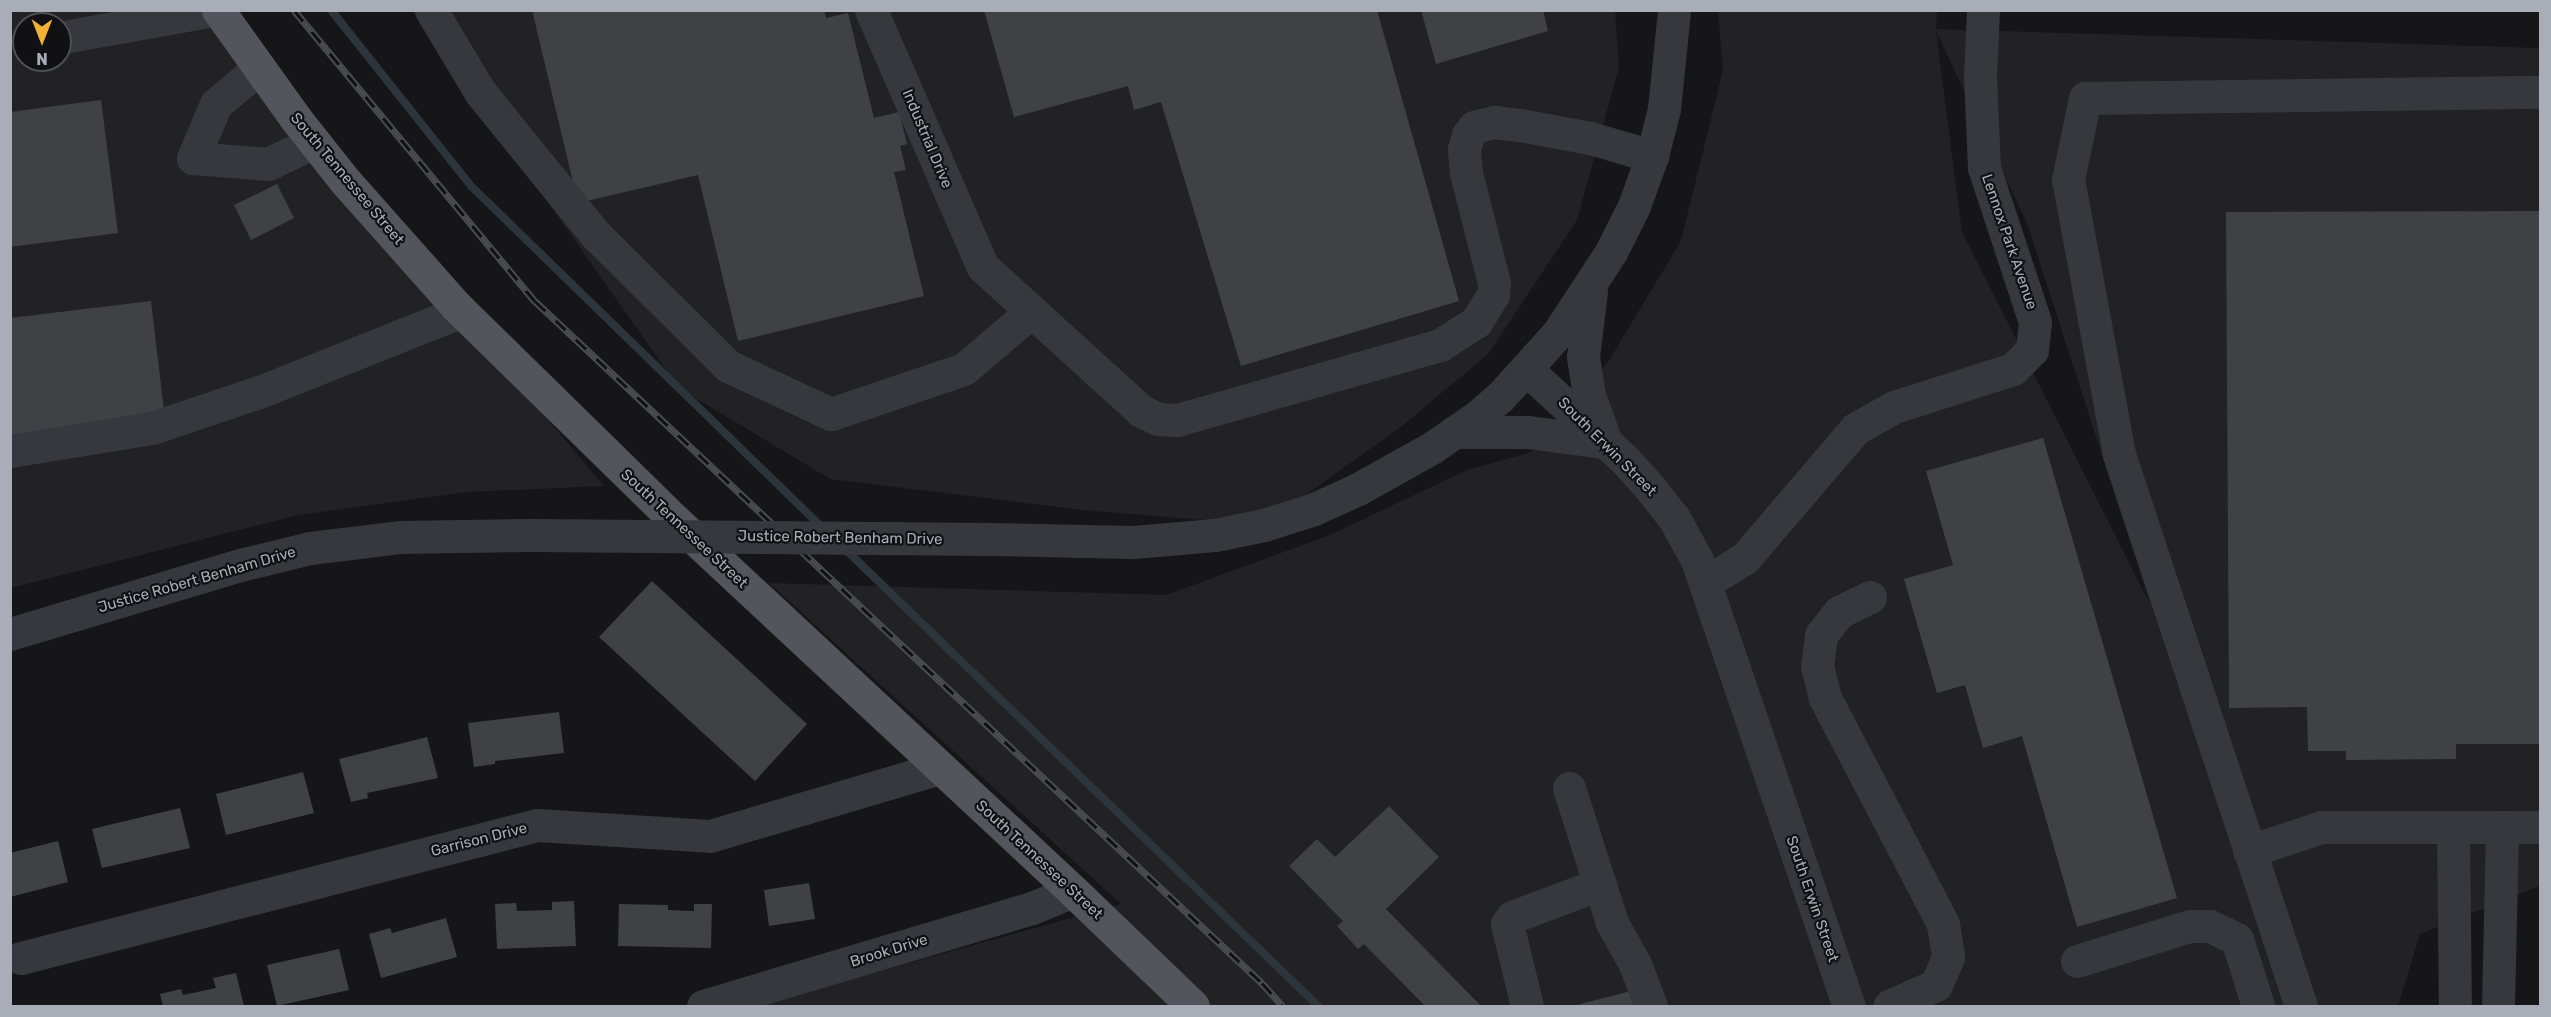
<!DOCTYPE html>
<style>
body{margin:0}
#map{position:relative;width:2551px;height:1017px;overflow:hidden;background:#161618;font-family:Rubik,sans-serif}
div>[style]{position:absolute}
.built>*{inset:0;background:#222225}
.stream>*{height:8px;margin:-4px;padding:0 4px;transform-origin:4px;border-radius:4px;background:#2c353c}
.building>*{inset:0;background:#404145}
.minor>*{height:33px;margin:-16.5px;padding:0 16.5px;transform-origin:16.5px;border-radius:16.5px;background:#37383d}
.major>*{height:33px;margin:-16.5px;padding:0 16.5px;transform-origin:16.5px;border-radius:16.5px;background:#53555c}
.rail>*{height:7px;margin-top:-3.5px;transform-origin:0;background:repeating-linear-gradient(90deg,#111113 0 14px,#4a4c52 0 28px);box-sizing:border-box;border-block:2px solid #4a4c52}
.minor-bridge>*{height:33px;margin:-16.5px;padding:0 16.5px;transform-origin:16.5px;border-radius:16.5px;background:#37383d}
span{translate:-50% -50%;white-space:nowrap;text-align:center;line-height:1.15;-webkit-text-stroke:4.5px #111113;paint-order:stroke}
.street-label{font-size:15px;color:#a8adb8}
.frame{position:absolute;inset:0;border:12px solid #a8adb8;pointer-events:none}
.north{position:absolute;left:12px;top:12px;width:60px;height:60px;box-sizing:border-box;background:#111113;border:2px solid #4d4f55;border-radius:50%;rotate:180deg;font-size:16px;font-weight:700;line-height:24px;text-align:center;color:#a8adb8}
.north::after{content:'';display:block;margin:auto;width:21px;height:27px;background:#f2b134;clip-path:polygon(50% 0,100% 100%,50% 72%,0 100%)}
</style>
<div id="map">
<div class="built">
<div style="clip-path:polygon(1615px 10px,1619px 67px,1577px 220px,1488px 354px,1402px 426px,1264px 525px,1083px 510px,830px 479px,679px 388px,413px 11px)"></div>
<div style="clip-path:polygon(evenodd,1937px 10px,1936px 29px,2540px 48px,2540px 886px,2420px 934px,2398px 1006px,754px 1006px,1121px 904px,769px 583px,1166px 595px,1330px 535px,1467px 470px,1531px 452px,1608px 362px,1681px 241px,1723px 70px,1718px 11px,1937px 10px,1936px 31px,2027px 223px,2150px 604px,1962px 232px,1936px 31px)"></div>
<div style="clip-path:polygon(evenodd,11px 11px,201px 11px,604px 486px,466px 492px,298px 515px,11px 588px,11px 11px,24px 24px,60px 24px,60px 60px,24px 60px,24px 24px)"></div>
</div>
<div class="stream">
<div style="left:331px;top:10px;width:226px;rotate:51.5deg"></div>
<div style="left:472px;top:187px;width:489px;rotate:44.2deg"></div>
<div style="left:845px;top:549px;width:658px;rotate:44.01deg"></div>
</div>
<div class="building">
<div style="clip-path:polygon(532px 10px,824px 10px,826px 18px,848px 13px,874px 118px,899px 112px,907px 144px,900px 146px,906px 170px,894px 172px,924px 296px,738px 341px,698px 175px,578px 203px)"></div>
<div style="clip-path:polygon(984px 10px,1377px 10px,1459px 301px,1241px 366px,1161px 102px,1134px 110px,1128px 86px,1014px 117px)"></div>
<div style="clip-path:polygon(1421px 10px,1543px 10px,1548px 31px,1436px 64px)"></div>
<div style="clip-path:polygon(101px 100px,118px 233px,10px 247px,10px 112px)"></div>
<div style="clip-path:polygon(277px 184px,294px 218px,251px 240px,234px 205px)"></div>
<div style="clip-path:polygon(2540px 211px,2540px 744px,2456px 744px,2456px 759px,2346px 760px,2346px 751px,2308px 751px,2307px 707px,2229px 708px,2226px 212px)"></div>
<div style="clip-path:polygon(151px 301px,165px 419px,10px 437px,10px 318px)"></div>
<div style="clip-path:polygon(2043px 438px,2177px 898px,2077px 927px,2022px 736px,1983px 748px,1965px 685px,1937px 693px,1904px 579px,1953px 565px,1926px 471px)"></div>
<div style="clip-path:polygon(652px 581px,807px 724px,755px 781px,599px 637px)"></div>
<div style="clip-path:polygon(559px 712px,564px 753px,495px 761px,495px 764px,474px 767px,468px 723px)"></div>
<div style="clip-path:polygon(427px 737px,438px 778px,367px 793px,368px 798px,351px 802px,339px 759px)"></div>
<div style="clip-path:polygon(303px 772px,314px 813px,226px 835px,216px 794px)"></div>
<div style="clip-path:polygon(1389px 806px,1439px 857px,1386px 909px,1481px 1006px,1425px 1006px,1364px 944px,1358px 949px,1337px 926px,1343px 921px,1289px 866px,1317px 839px,1335px 857px)"></div>
<div style="clip-path:polygon(180px 808px,190px 848px,102px 868px,92px 829px)"></div>
<div style="clip-path:polygon(58px 841px,68px 882px,10px 897px,10px 853px)"></div>
<div style="clip-path:polygon(809px 883px,815px 919px,769px 926px,764px 890px)"></div>
<div style="clip-path:polygon(574px 901px,576px 946px,497px 949px,495px 904px,516px 903px,517px 911px,552px 910px,552px 902px)"></div>
<div style="clip-path:polygon(619px 904px,668px 905px,668px 910px,694px 911px,694px 904px,712px 904px,711px 948px,618px 946px)"></div>
<div style="clip-path:polygon(446px 918px,457px 957px,381px 978px,369px 934px,390px 928px,392px 933px)"></div>
<div style="clip-path:polygon(339px 949px,349px 990px,277px 1006px,267px 965px)"></div>
<div style="clip-path:polygon(236px 973px,244px 1006px,163px 1006px,160px 994px,181px 989px,183px 995px,216px 988px,213px 978px)"></div>
<div style="clip-path:polygon(1631px 991px,1635px 1006px,1580px 1006px,1580px 1004px)"></div>
</div>
<div class="minor">
<div style="left:431px;top:10px;width:96px;rotate:59.1deg"></div>
<div style="left:480px;top:92px;width:184px;rotate:51deg"></div>
<div style="left:596px;top:235px;width:186px;rotate:44.8deg"></div>
<div style="left:728px;top:366px;width:114px;rotate:25deg"></div>
<div style="left:831px;top:414px;width:140px;rotate:-18.7deg"></div>
<div style="left:964px;top:369px;width:89px;rotate:-40.5deg"></div>
<div style="left:871px;top:10px;width:280px;rotate:66.5deg"></div>
<div style="left:983px;top:267px;width:214px;rotate:42.3deg"></div>
<div style="left:1141px;top:411px;width:19px;rotate:25deg"></div>
<div style="left:1158px;top:419px;width:19px;rotate:3deg"></div>
<div style="left:1177px;top:420px;width:273px;rotate:-15.9deg"></div>
<div style="left:1440px;top:345px;width:43px;rotate:-32.6deg"></div>
<div style="left:1476px;top:322px;width:32px;rotate:-58deg"></div>
<div style="left:1493px;top:295px;width:12px;rotate:-85deg"></div>
<div style="left:1494px;top:283px;width:114px;rotate:-104.3deg"></div>
<div style="left:1466px;top:173px;width:24px;rotate:-95deg"></div>
<div style="left:1464px;top:149px;width:15px;rotate:-74deg"></div>
<div style="left:1468px;top:135px;width:10px;rotate:-53deg"></div>
<div style="left:1474px;top:127px;width:21px;rotate:-14deg"></div>
<div style="left:1494px;top:122px;width:26px;rotate:7deg"></div>
<div style="left:1520px;top:125px;width:71px;rotate:10.5deg"></div>
<div style="left:1590px;top:138px;width:65px;rotate:16.2deg"></div>
<div style="left:69px;top:36px;width:146px;rotate:-10.2deg"></div>
<div style="left:259px;top:68px;width:56px;rotate:140.1deg"></div>
<div style="left:216px;top:104px;width:59px;rotate:113.1deg"></div>
<div style="left:193px;top:158px;width:75px;rotate:4.6deg"></div>
<div style="left:268px;top:164px;width:51px;rotate:-25.6deg"></div>
<div style="left:1591px;top:291px;width:66px;rotate:96.9deg"></div>
<div style="left:1583px;top:357px;width:38px;rotate:81deg"></div>
<div style="left:1589px;top:395px;width:45px;rotate:70.3deg"></div>
<div style="left:1526px;top:369px;width:134px;rotate:42.6deg"></div>
<div style="left:1625px;top:460px;width:39px;rotate:48deg"></div>
<div style="left:1651px;top:489px;width:37px;rotate:52deg"></div>
<div style="left:1674px;top:518px;width:48px;rotate:61.3deg"></div>
<div style="left:1697px;top:560px;width:471px;rotate:71.2deg"></div>
<div style="left:1455px;top:432px;width:73px"></div>
<div style="left:1528px;top:432px;width:78px;rotate:7.4deg"></div>
<div style="left:10px;top:451px;width:144px;rotate:-9.2deg"></div>
<div style="left:152px;top:428px;width:116px;rotate:-18.6deg"></div>
<div style="left:262px;top:391px;width:215px;rotate:-21.8deg"></div>
<div style="left:988px;top:539px;width:145px;rotate:1.2deg"></div>
<div style="left:1133px;top:542px;width:82px;rotate:-4.9deg"></div>
<div style="left:1215px;top:535px;width:50px;rotate:-11.5deg"></div>
<div style="left:1264px;top:525px;width:52px;rotate:-17.7deg"></div>
<div style="left:1314px;top:509px;width:48px;rotate:-24.4deg"></div>
<div style="left:1358px;top:489px;width:86px;rotate:-29.2deg"></div>
<div style="left:1433px;top:447px;width:55px;rotate:-34.6deg"></div>
<div style="left:1478px;top:416px;width:29px;rotate:-41deg"></div>
<div style="left:1500px;top:397px;width:86px;rotate:-47.8deg"></div>
<div style="left:1558px;top:333px;width:97px;rotate:-56.8deg"></div>
<div style="left:1611px;top:252px;width:51px;rotate:-63.4deg"></div>
<div style="left:1634px;top:206px;width:53px;rotate:-70.2deg"></div>
<div style="left:1652px;top:156px;width:49px;rotate:-75.7deg"></div>
<div style="left:1664px;top:109px;width:100px;rotate:-84.2deg"></div>
<div style="left:1706px;top:582px;width:46px;rotate:-31.6deg"></div>
<div style="left:1745px;top:558px;width:170px;rotate:-49.5deg"></div>
<div style="left:1855px;top:429px;width:45px;rotate:-29.4deg"></div>
<div style="left:1894px;top:407px;width:125px;rotate:-17.7deg"></div>
<div style="left:2013px;top:369px;width:27px;rotate:-45deg"></div>
<div style="left:2032px;top:350px;width:28px;rotate:-84deg"></div>
<div style="left:2035px;top:322px;width:162px;rotate:-108.3deg"></div>
<div style="left:1984px;top:168px;width:91px;rotate:-92.5deg"></div>
<div style="left:1980px;top:77px;width:67px;rotate:-87.4deg"></div>
<div style="left:1870px;top:597px;width:34px;rotate:154deg"></div>
<div style="left:1839px;top:612px;width:29px;rotate:128deg"></div>
<div style="left:1821px;top:635px;width:31px;rotate:97deg"></div>
<div style="left:1817px;top:666px;width:33px;rotate:76deg"></div>
<div style="left:1825px;top:698px;width:255px;rotate:62.4deg"></div>
<div style="left:1943px;top:924px;width:33px;rotate:81deg"></div>
<div style="left:1948px;top:957px;width:30px;rotate:113deg"></div>
<div style="left:1936px;top:985px;width:51px;rotate:155.9deg"></div>
<div style="left:10px;top:634px;width:244px;rotate:-16.7deg"></div>
<div style="left:244px;top:564px;width:68px;rotate:-13.6deg"></div>
<div style="left:310px;top:548px;width:92px;rotate:-6.9deg"></div>
<div style="left:401px;top:537px;width:132px;rotate:-0.9deg"></div>
<div style="left:1569px;top:788px;width:142px;rotate:72.3deg"></div>
<div style="left:1612px;top:923px;width:47px;rotate:60.7deg"></div>
<div style="left:1635px;top:964px;width:45px;rotate:69.1deg"></div>
<div style="left:2453px;top:827px;width:179px;rotate:89.4deg"></div>
<div style="left:2249px;top:851px;width:77px;rotate:-18.2deg"></div>
<div style="left:2322px;top:827px;width:218px"></div>
<div style="left:21px;top:958px;width:533px;rotate:-14.45deg"></div>
<div style="left:537px;top:825px;width:173px;rotate:3.6deg"></div>
<div style="left:710px;top:836px;width:239px;rotate:-16.5deg"></div>
<div style="left:2077px;top:961px;width:118px;rotate:-17.2deg"></div>
<div style="left:2190px;top:926px;width:20px"></div>
<div style="left:2210px;top:926px;width:30px;rotate:26deg"></div>
<div style="left:2237px;top:939px;width:70px;rotate:72.6deg"></div>
<div style="left:703px;top:1006px;width:343px;rotate:-16.6deg"></div>
<div style="left:1032px;top:908px;width:44px;rotate:-22.5deg"></div>
<div style="left:1527px;top:1006px;width:84px;rotate:-103.7deg"></div>
<div style="left:1507px;top:924px;width:9px;rotate:-54deg"></div>
<div style="left:1512px;top:917px;width:94px;rotate:-20.6deg"></div>
<div style="left:2301px;top:1006px;width:581px;rotate:-108.25deg"></div>
<div style="left:2119px;top:454px;width:279px;rotate:-100.5deg"></div>
<div style="left:2068px;top:180px;width:84px;rotate:-78.3deg"></div>
<div style="left:2085px;top:98px;width:455px;rotate:-0.8deg"></div>
<div style="left:2498px;top:1006px;width:179px;rotate:-88.7deg"></div>
</div>
<div class="major">
<div style="left:218px;top:10px;width:134px;rotate:54.4deg"></div>
<div style="left:296px;top:119px;width:80px;rotate:51.6deg"></div>
<div style="left:346px;top:182px;width:166px;rotate:48.4deg"></div>
<div style="left:456px;top:306px;width:293px;rotate:44.4deg"></div>
<div style="left:665px;top:511px;width:558px;rotate:42.96deg"></div>
<div style="left:1073px;top:891px;width:166px;rotate:43.8deg"></div>
</div>
<div class="rail">
<div style="left:294px;top:10px;width:378px;rotate:50.4deg"></div>
<div style="left:535px;top:301px;width:997px;rotate:43.17deg"></div>
<div style="left:1262px;top:983px;width:31px;rotate:48deg"></div>
</div>
<div class="minor-bridge">
<div style="left:533px;top:535px;width:455px;rotate:0.5deg"></div>
</div>
<div class="street-label">
<span style="left:927px;top:139px;rotate:67deg">Industrial Drive</span>
<span style="left:347px;top:179px;rotate:50deg">South Tennessee Street</span>
<span style="left:2009px;top:242px;rotate:71deg">Lennox Park Avenue</span>
<span style="left:1607px;top:447px;rotate:45deg">South Erwin Street</span>
<span style="left:684px;top:529px;rotate:43deg">South Tennessee Street</span>
<span style="left:840px;top:538px;rotate:1deg">Justice Robert Benham Drive</span>
<span style="left:197px;top:580px;rotate:-16deg">Justice Robert Benham Drive</span>
<span style="left:479px;top:840px;rotate:-14deg">Garrison Drive</span>
<span style="left:1039px;top:860px;rotate:43deg">South Tennessee Street</span>
<span style="left:1812px;top:899px;rotate:71deg">South Erwin Street</span>
<span style="left:889px;top:951px;rotate:-17deg">Brook Drive</span>
</div>
<div class="frame"></div>
<div class="north">N</div>
</div>
